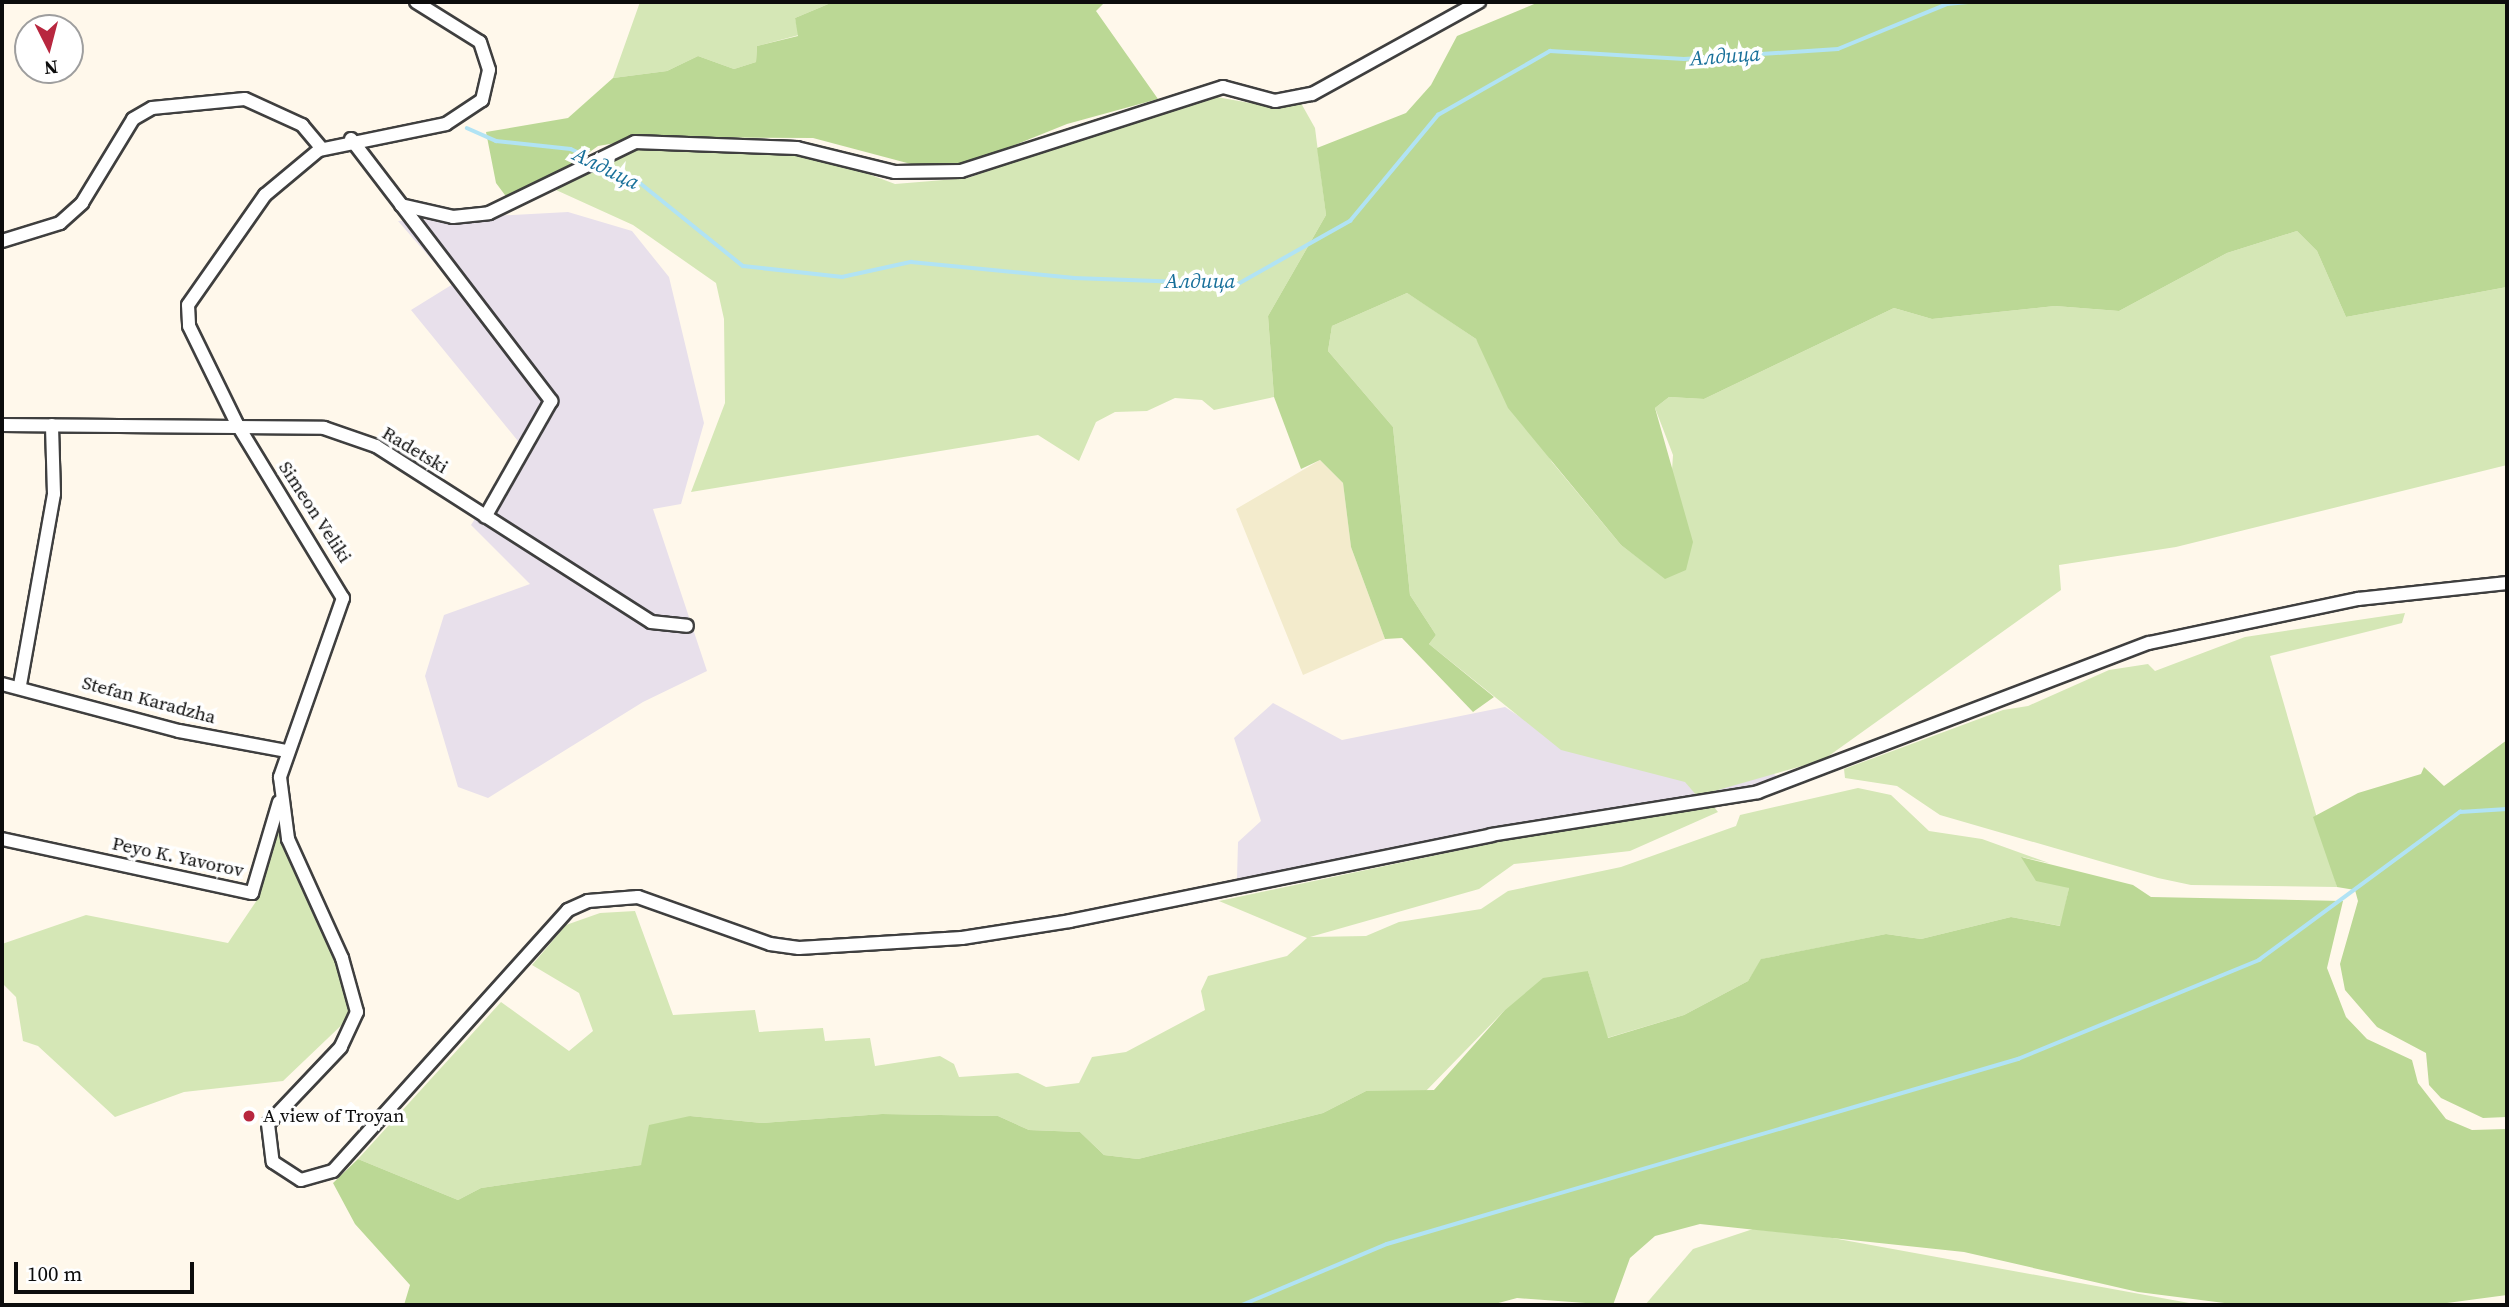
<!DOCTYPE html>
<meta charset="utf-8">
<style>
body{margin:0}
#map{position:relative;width:2509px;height:1307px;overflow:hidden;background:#fff8eb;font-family:"Source Serif 4",serif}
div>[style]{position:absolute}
.industrial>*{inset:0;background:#e8e0eb}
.farmland>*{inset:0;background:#f3ebcc}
.green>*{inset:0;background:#d5e7b6}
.forest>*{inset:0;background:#bbd895}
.stream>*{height:3.5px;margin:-1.75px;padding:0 1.75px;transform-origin:1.75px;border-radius:1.75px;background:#b1e3f4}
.roads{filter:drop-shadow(2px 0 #3f3f3f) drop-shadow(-2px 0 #3f3f3f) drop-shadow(0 2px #3f3f3f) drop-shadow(0 -2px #3f3f3f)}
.minor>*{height:12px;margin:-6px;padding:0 6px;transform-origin:6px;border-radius:6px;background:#fff}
.dots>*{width:19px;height:19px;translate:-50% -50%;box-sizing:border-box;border:4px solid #fff;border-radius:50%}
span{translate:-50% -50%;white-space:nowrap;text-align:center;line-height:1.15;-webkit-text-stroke:7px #fff;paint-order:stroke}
.street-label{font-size:19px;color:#0c0c0c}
.poi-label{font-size:19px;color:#0c0c0c}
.left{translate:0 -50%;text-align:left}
.water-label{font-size:21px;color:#18709a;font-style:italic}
.frame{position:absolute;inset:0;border:4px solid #0c0c0c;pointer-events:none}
.north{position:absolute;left:14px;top:14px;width:70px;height:70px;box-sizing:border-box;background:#fff;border:2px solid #9e9e9e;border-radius:50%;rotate:174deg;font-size:19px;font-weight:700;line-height:28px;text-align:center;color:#0c0c0c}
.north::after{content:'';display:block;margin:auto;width:24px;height:32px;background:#b8273f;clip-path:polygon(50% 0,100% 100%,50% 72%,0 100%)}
.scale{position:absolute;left:14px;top:1262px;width:180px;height:32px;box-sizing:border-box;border:4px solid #0c0c0c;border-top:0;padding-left:9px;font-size:21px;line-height:24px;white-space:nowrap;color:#0c0c0c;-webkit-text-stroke:5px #fff;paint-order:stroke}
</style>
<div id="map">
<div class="industrial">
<div style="clip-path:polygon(568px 212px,632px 231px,669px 277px,704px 423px,681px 504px,653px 509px,707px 671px,643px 702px,488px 798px,458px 787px,425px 676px,444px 615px,530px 584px,471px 525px,522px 446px,411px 310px,453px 284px,398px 221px)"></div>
<div style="clip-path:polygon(1273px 703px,1342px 740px,1505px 707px,1554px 739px,1755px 759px,1779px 778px,1718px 796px,1319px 875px,1237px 878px,1238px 842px,1261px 821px,1234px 738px)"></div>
</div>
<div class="farmland">
<div style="clip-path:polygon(1320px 460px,1343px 483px,1351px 547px,1385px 639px,1303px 675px,1236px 509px)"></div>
</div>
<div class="green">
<div style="clip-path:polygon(640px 2px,833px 2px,795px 18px,799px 35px,757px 46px,756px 62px,734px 69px,698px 56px,667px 71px,613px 78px)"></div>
<div style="clip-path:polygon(1200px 94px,1250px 103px,1297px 96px,1315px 128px,1326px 215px,1268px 316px,1274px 397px,1214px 410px,1202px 400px,1175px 398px,1147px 411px,1115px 412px,1096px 422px,1079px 461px,1038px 435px,691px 492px,725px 403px,724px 319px,716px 283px,633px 225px,556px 190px,625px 152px,651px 146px,818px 155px,895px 184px,968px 178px)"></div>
<div style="clip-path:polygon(2297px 231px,2317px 251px,2346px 317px,2507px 287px,2507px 465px,2176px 547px,2059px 565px,2061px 590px,1823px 760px,1697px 796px,1685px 782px,1561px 750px,1429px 644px,1436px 635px,1410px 595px,1393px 427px,1328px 351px,1332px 326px,1407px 293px,1427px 306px,1476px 339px,1552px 462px,1621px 545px,1665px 578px,1673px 455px,1655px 408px,1669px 397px,1704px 399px,1894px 308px,1932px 319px,2055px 306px,2119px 311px,2227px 253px)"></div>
<div style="clip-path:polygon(2405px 613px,2402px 623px,2270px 656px,2337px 887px,2191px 885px,2158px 878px,1940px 815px,1897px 786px,1845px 778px,1844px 769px,2003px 710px,2028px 706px,2109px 670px,2148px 664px,2155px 671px,2245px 637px)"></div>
<div style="clip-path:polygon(1858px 788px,1891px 795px,1929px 831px,1982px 839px,2049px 863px,2022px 857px,2069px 888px,2061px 926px,2011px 917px,1921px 939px,1886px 934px,1762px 959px,1748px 981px,1684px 1015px,1607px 1038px,1588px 971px,1504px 1011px,1423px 1094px,1366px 1091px,1323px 1113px,1138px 1159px,1104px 1155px,1080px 1132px,1029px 1130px,998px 1116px,882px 1114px,762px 1123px,690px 1116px,641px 1165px,481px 1188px,458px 1200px,358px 1159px,501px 1002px,569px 1051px,593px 1031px,579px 993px,532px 965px,566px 925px,600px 913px,635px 911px,673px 1015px,755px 1010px,759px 1032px,823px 1028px,825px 1041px,870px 1038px,875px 1066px,940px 1056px,954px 1064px,959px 1077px,1018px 1073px,1046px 1087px,1079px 1083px,1092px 1057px,1126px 1052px,1205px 1010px,1201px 991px,1208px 976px,1287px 956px,1307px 938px,1219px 901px,1580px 825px,1714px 807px,1718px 812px,1630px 851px,1514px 864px,1479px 889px,1310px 937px,1366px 936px,1399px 922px,1481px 909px,1508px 891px,1621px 867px,1736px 826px,1740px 815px)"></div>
<div style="clip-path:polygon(278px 831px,343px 978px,349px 1018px,283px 1081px,184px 1092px,115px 1117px,38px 1046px,23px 1041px,16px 997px,2px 983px,2px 944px,86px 915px,228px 943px,257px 900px)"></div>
<div style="clip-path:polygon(1753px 1229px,1827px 1237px,2200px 1305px,1645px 1305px,1693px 1249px)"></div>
</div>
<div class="forest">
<div style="clip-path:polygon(833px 2px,1105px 2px,1096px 11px,1158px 99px,1067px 124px,963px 166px,926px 168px,813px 138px,651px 137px,598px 146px,514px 207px,496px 183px,486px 132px,568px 118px,613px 78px,667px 71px,698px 56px,734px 69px,756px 62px,757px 46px,798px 36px,795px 18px)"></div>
<div style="clip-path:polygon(1539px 2px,2507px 2px,2507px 287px,2346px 317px,2317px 251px,2297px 231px,2227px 253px,2119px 311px,2055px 306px,1932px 319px,1894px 308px,1704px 399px,1669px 397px,1655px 408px,1693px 542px,1686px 570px,1665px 579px,1621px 545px,1508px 408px,1476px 339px,1407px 293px,1332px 326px,1328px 351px,1393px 427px,1410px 595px,1436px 635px,1429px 644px,1494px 697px,1473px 712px,1402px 638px,1385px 639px,1351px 547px,1343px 483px,1320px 460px,1301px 469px,1274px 397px,1268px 316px,1326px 215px,1317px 148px,1406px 113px,1431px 85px,1457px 36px)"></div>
<div style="clip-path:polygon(2507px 740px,2507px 1117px,2483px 1118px,2441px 1098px,2429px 1085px,2426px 1053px,2377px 1027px,2345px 990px,2340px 964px,2358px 901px,2355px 890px,2337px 887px,2313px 817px,2358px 793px,2421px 774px,2424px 767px,2444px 786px)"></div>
<div style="clip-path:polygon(2021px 857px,2133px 885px,2151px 897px,2343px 901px,2327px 968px,2346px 1017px,2367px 1039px,2412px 1060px,2418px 1083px,2446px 1119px,2472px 1130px,2507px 1129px,2507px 1295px,2432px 1305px,2240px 1305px,2138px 1292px,1964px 1252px,1700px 1224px,1655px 1236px,1630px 1258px,1613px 1305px,1517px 1298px,1491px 1305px,404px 1305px,410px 1285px,355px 1224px,333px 1183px,358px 1159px,458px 1200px,481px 1188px,641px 1165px,649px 1125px,690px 1116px,762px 1123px,882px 1114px,998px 1116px,1029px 1130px,1080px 1132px,1104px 1155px,1138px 1159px,1323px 1113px,1366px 1091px,1434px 1090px,1504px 1011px,1543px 978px,1588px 971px,1608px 1038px,1684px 1015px,1748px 981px,1761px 959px,1886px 934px,1921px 939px,2011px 917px,2060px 926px,2069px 888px,2036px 881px)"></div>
</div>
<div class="stream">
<div style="left:467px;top:128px;width:32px;rotate:24deg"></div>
<div style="left:496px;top:141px;width:75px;rotate:6.1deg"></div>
<div style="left:571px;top:149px;width:23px;rotate:25deg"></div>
<div style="left:599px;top:162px;width:38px;rotate:25deg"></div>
<div style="left:634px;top:178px;width:140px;rotate:38.9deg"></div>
<div style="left:743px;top:266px;width:100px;rotate:6.3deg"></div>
<div style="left:842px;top:277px;width:71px;rotate:-12.3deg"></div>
<div style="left:911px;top:262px;width:164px;rotate:5.6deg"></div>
<div style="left:1074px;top:278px;width:164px;rotate:2.1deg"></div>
<div style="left:1238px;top:284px;width:129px;rotate:-29.4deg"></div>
<div style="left:1350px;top:221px;width:138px;rotate:-50.3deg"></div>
<div style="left:1438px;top:115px;width:129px;rotate:-29.7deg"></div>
<div style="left:1550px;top:51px;width:134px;rotate:3.4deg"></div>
<div style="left:1684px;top:59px;width:154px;rotate:-3.7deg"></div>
<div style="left:1838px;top:49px;width:118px;rotate:-22.4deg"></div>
<div style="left:1947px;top:4px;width:21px;rotate:-5deg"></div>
<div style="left:1242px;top:1305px;width:157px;rotate:-22.8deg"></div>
<div style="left:1387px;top:1244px;width:658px;rotate:-16.34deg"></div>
<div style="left:2018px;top:1059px;width:261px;rotate:-22.3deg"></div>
<div style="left:2259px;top:960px;width:250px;rotate:-36.4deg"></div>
<div style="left:2460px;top:812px;width:47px;rotate:-3.7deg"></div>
</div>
<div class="roads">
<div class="minor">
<div style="left:416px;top:2px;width:75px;rotate:32deg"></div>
<div style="left:480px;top:42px;width:29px;rotate:72deg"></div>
<div style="left:489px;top:70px;width:31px;rotate:103deg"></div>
<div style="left:482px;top:100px;width:43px;rotate:146.3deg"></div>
<div style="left:446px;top:124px;width:130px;rotate:168.4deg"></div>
<div style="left:319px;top:150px;width:70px;rotate:140.2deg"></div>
<div style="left:265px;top:195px;width:134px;rotate:125deg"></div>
<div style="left:188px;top:305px;width:21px;rotate:87deg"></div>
<div style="left:189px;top:326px;width:109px;rotate:63.9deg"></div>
<div style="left:237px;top:424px;width:204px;rotate:58.7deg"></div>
<div style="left:343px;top:598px;width:190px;rotate:109.4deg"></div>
<div style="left:280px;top:777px;width:63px;rotate:82.6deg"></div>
<div style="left:288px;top:839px;width:131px;rotate:65.6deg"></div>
<div style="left:342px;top:958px;width:56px;rotate:74.5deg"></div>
<div style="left:357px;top:1012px;width:38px;rotate:115deg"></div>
<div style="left:341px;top:1047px;width:106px;rotate:133.5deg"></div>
<div style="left:268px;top:1124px;width:38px;rotate:83deg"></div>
<div style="left:273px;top:1162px;width:33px;rotate:33deg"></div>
<div style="left:301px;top:1180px;width:33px;rotate:-16deg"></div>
<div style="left:333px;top:1171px;width:351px;rotate:-48deg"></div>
<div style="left:568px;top:910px;width:22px;rotate:-24deg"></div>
<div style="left:588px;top:901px;width:50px;rotate:-4.6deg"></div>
<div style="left:638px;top:897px;width:140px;rotate:19.6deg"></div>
<div style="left:770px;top:944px;width:29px;rotate:8deg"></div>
<div style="left:799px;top:948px;width:163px;rotate:-3.5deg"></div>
<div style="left:962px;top:938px;width:109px;rotate:-8.9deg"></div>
<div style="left:1070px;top:921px;width:430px;rotate:-11.5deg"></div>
<div style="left:1491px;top:835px;width:270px;rotate:-9.1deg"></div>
<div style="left:1758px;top:792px;width:418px;rotate:-20.9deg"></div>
<div style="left:2149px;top:643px;width:214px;rotate:-11.9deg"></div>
<div style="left:2358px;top:599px;width:150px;rotate:-6.1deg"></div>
<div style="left:351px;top:139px;width:330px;rotate:52.6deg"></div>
<div style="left:551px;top:401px;width:133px;rotate:119.6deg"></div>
<div style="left:401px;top:205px;width:53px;rotate:13deg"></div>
<div style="left:453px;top:217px;width:36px;rotate:-6deg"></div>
<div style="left:489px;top:213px;width:162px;rotate:-25.9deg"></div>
<div style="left:635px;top:142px;width:162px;rotate:2.1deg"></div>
<div style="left:797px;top:148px;width:101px;rotate:13.8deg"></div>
<div style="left:895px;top:172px;width:66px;rotate:-0.9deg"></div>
<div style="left:961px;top:171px;width:275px;rotate:-17.8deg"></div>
<div style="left:1223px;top:87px;width:54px;rotate:15.1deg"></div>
<div style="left:1275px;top:101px;width:38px;rotate:-11deg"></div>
<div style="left:1312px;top:94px;width:191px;rotate:-28.9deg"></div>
<div style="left:2px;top:241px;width:61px;rotate:-17.2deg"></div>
<div style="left:60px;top:223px;width:30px;rotate:-42deg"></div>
<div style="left:82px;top:203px;width:98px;rotate:-58.7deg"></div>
<div style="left:133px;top:119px;width:22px;rotate:-30deg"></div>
<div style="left:152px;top:108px;width:93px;rotate:-5.5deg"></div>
<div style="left:245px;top:99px;width:63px;rotate:24.5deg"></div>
<div style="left:302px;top:125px;width:31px;rotate:50deg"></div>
<div style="left:2px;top:425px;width:322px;rotate:0.5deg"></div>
<div style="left:324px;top:428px;width:55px;rotate:19.1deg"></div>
<div style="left:376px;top:446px;width:326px;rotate:32.6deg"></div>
<div style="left:651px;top:622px;width:36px;rotate:6deg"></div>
<div style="left:2px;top:684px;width:183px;rotate:14.9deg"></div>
<div style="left:179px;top:731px;width:110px;rotate:10.5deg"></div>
<div style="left:20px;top:685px;width:194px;rotate:-79.9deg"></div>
<div style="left:54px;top:494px;width:69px;rotate:-91.7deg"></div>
<div style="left:2px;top:839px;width:256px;rotate:12.2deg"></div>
<div style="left:252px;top:893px;width:95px;rotate:-73.5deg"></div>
</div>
</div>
<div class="dots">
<div style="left:249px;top:1116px;background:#b8273f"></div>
</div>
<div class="street-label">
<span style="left:415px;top:450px;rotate:31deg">Radetski</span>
<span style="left:315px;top:512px;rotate:57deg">Simeon Veliki</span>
<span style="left:149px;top:700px;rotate:15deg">Stefan Karadzha</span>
<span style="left:178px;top:857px;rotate:12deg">Peyo K. Yavorov</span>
</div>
<div class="poi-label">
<span class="left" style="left:263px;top:1116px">A view of Troyan</span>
</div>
<div class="water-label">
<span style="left:1725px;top:56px;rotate:-4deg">Алдица</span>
<span style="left:606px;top:168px;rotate:26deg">Алдица</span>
<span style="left:1200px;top:281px">Алдица</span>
</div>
<div class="frame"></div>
<div class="north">N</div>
<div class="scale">100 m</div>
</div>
